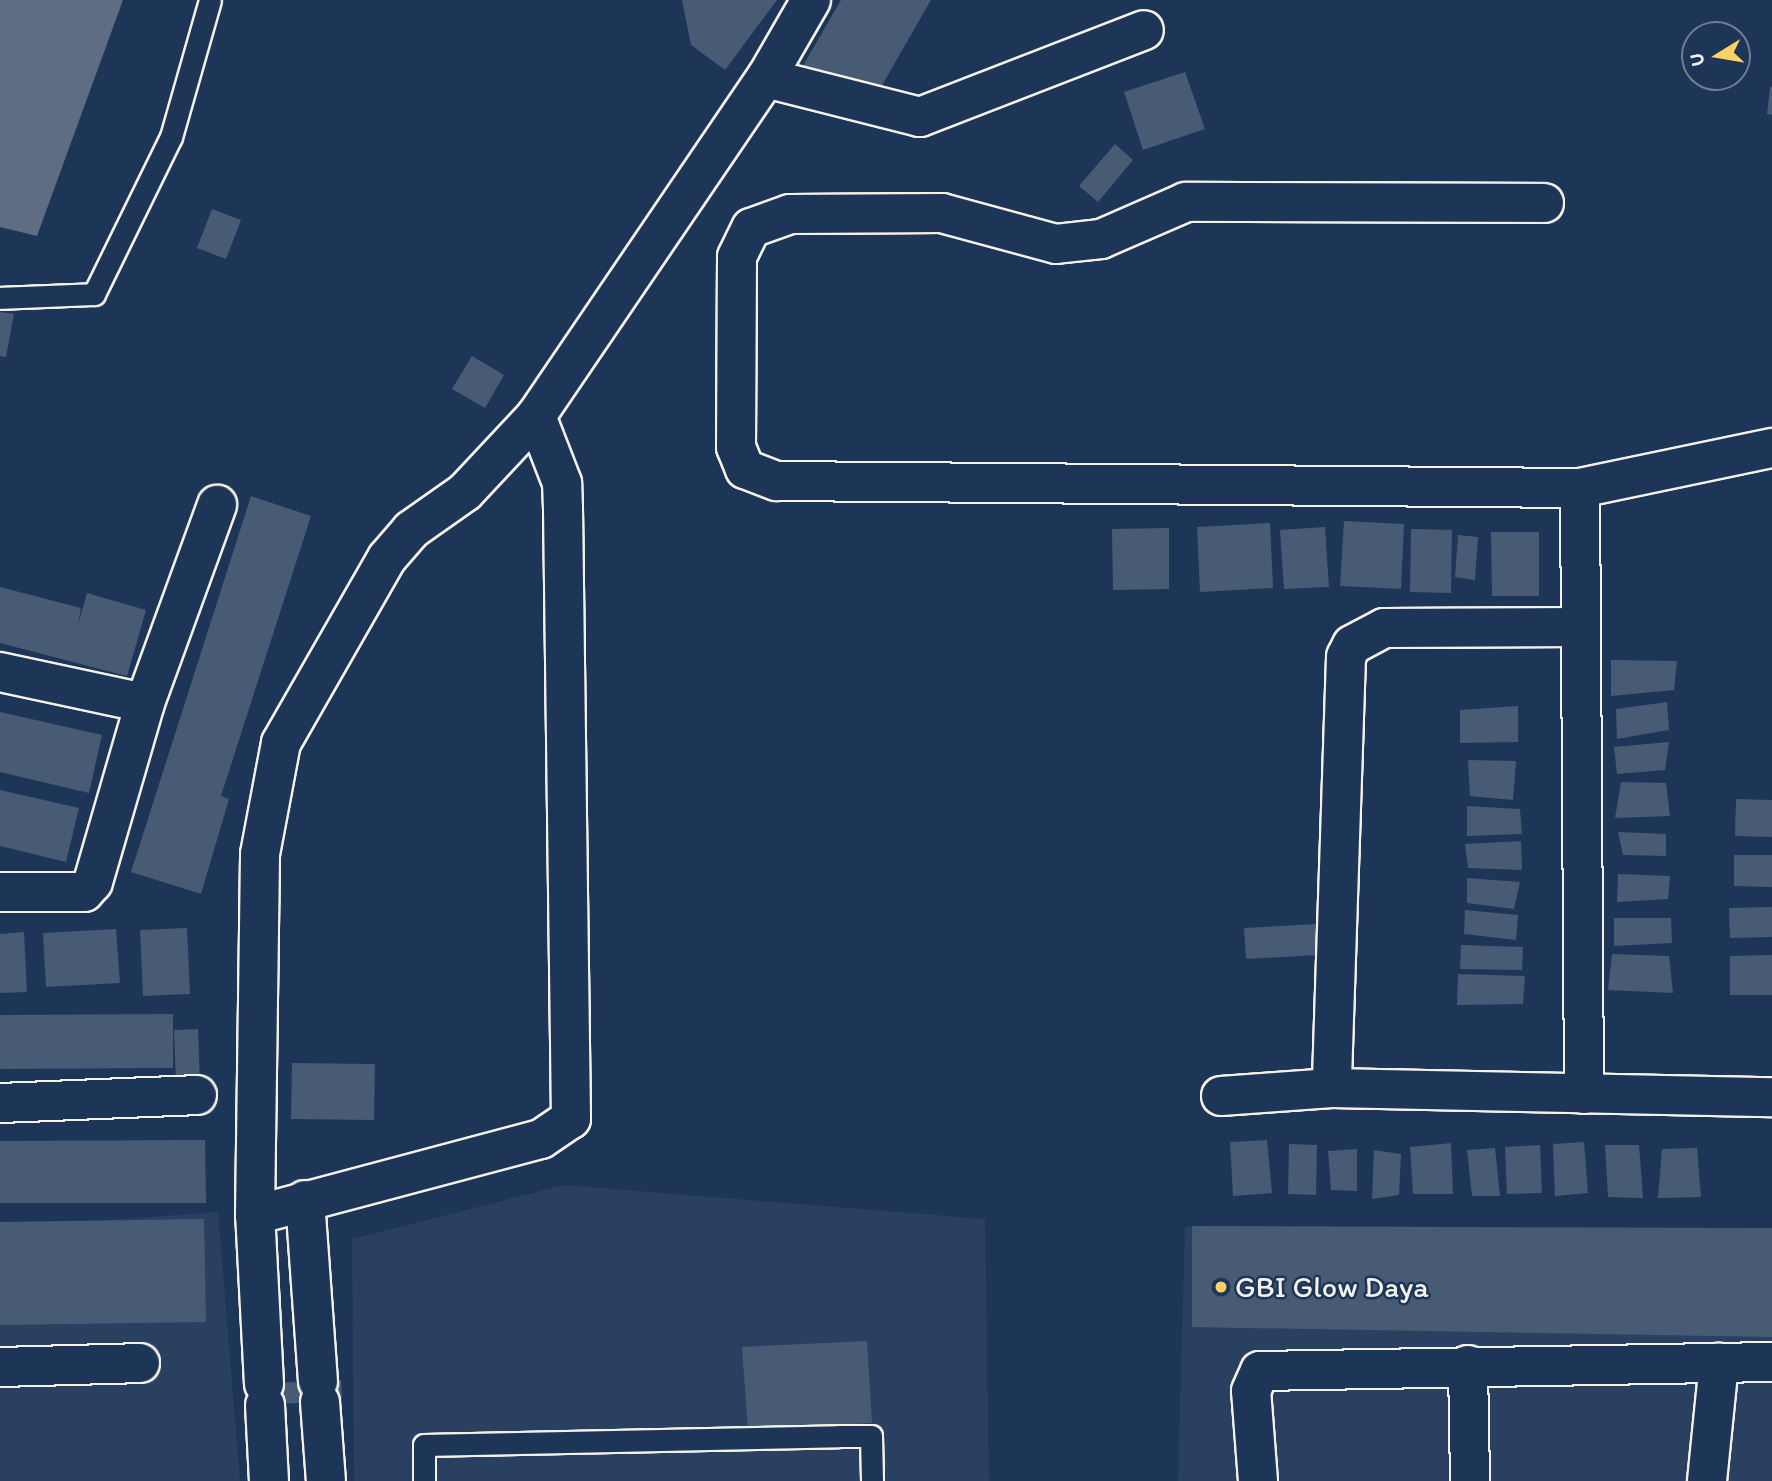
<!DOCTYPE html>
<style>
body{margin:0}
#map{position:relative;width:1772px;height:1481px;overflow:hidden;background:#1d3557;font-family:Itim,sans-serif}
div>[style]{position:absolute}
.built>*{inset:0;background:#2a4060}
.water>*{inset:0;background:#5e6d82}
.building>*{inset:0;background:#485b74}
.roads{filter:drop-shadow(2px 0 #f4f1e8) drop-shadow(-2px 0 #f4f1e8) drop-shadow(0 2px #f4f1e8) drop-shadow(0 -2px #f4f1e8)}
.service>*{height:21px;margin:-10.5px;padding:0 10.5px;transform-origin:10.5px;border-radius:10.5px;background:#1d3557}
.minor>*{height:38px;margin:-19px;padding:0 19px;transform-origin:19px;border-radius:19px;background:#1d3557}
.dots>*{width:19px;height:19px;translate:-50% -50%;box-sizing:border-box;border:4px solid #1d3557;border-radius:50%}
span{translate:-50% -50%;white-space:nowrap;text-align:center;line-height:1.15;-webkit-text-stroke:5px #1d3557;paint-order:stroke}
.poi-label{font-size:30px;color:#f4f1e8}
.left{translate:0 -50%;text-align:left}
.north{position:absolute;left:1681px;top:21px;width:70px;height:70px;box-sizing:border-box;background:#1d3557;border:2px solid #738091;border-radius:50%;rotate:259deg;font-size:19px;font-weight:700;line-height:28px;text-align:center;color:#f4f1e8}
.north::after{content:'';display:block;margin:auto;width:24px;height:32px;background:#ffd166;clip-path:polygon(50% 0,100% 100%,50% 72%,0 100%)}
</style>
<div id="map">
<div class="built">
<div style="clip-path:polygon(564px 1185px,985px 1219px,989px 1481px,354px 1481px,352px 1239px)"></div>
<div style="clip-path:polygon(218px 1212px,240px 1481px,0 1481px,0 1228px)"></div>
<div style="clip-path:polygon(1185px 1227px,1772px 1233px,1772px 1481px,1178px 1481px)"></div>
</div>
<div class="water">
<div style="clip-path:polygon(0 0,123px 0,37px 236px,0 227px)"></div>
</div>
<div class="building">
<div style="clip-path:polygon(682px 0,777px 0,725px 70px,691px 45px)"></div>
<div style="clip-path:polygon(841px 0,931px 0,881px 87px,801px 69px)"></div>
<div style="clip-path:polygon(1185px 72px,1205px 129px,1143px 150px,1124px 92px)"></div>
<div style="clip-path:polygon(1770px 87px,1772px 87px,1772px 115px,1767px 114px)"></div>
<div style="clip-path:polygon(1115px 144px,1133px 160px,1098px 202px,1079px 186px)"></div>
<div style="clip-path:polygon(212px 209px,241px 220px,226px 259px,197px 248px)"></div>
<div style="clip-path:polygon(0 312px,14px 314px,6px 357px,0 356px)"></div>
<div style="clip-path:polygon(472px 356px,504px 375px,485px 408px,452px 389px)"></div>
<div style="clip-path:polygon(251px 496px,311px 516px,221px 796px,229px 799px,201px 894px,131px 872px)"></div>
<div style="clip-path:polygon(1344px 521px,1404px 524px,1401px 589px,1340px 586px)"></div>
<div style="clip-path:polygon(1270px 523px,1273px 588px,1200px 592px,1197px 527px)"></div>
<div style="clip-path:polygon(1325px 527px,1329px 587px,1284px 589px,1280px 530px)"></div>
<div style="clip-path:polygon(1169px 528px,1169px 589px,1113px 590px,1112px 529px)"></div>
<div style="clip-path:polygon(1411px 529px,1452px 530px,1451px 593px,1410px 592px)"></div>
<div style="clip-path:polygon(1491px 532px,1539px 532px,1539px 596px,1492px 596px)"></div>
<div style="clip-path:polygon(1458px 535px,1478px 537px,1475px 580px,1455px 577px)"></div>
<div style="clip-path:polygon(0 587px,81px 608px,78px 625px,87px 593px,146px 610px,127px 676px,0 643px)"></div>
<div style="clip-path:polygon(1611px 660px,1677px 661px,1674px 690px,1611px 696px)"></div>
<div style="clip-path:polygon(1667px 702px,1669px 730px,1617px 739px,1616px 709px)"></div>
<div style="clip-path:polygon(1518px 706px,1518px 742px,1460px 743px,1460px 710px)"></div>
<div style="clip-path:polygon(0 712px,102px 735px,89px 793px,0 772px)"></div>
<div style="clip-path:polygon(1669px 742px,1665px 770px,1617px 774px,1614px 747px)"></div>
<div style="clip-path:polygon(1468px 760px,1516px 761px,1513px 800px,1470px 796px)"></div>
<div style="clip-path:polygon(1621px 782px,1666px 783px,1670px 816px,1615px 818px)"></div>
<div style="clip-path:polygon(0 790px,79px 808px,66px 862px,0 846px)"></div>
<div style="clip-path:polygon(1736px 799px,1772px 800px,1772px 837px,1735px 836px)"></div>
<div style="clip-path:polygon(1467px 806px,1520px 809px,1522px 834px,1467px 836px)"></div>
<div style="clip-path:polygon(1618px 832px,1666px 834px,1666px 856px,1623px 855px)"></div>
<div style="clip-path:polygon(1521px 841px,1522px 870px,1468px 868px,1465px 844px)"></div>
<div style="clip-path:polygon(1734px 855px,1772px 855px,1772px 887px,1734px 886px)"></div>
<div style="clip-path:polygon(1618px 874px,1670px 876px,1668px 899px,1617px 902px)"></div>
<div style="clip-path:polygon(1467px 878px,1520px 882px,1514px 909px,1467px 903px)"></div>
<div style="clip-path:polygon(1772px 907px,1772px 937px,1730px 938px,1729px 908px)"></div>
<div style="clip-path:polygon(1465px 910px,1518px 915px,1516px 940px,1464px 934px)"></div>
<div style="clip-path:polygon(1614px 918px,1671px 918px,1672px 943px,1614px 946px)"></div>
<div style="clip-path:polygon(1316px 924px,1318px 955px,1246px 959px,1244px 928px)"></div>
<div style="clip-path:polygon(187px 928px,190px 994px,143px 996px,140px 930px)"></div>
<div style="clip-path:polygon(116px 929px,120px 983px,46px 987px,43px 933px)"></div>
<div style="clip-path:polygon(24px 932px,27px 992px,0 993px,0 934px)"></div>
<div style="clip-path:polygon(1461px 945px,1523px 947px,1522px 970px,1460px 969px)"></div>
<div style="clip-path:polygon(1612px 954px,1669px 956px,1673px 993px,1608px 990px)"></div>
<div style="clip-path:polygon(1772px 955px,1772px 995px,1730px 995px,1730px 956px)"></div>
<div style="clip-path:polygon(1458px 974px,1525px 976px,1523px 1004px,1457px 1005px)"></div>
<div style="clip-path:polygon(173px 1014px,173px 1068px,0 1069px,0 1015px)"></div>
<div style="clip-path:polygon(198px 1029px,200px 1083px,176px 1084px,174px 1030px)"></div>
<div style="clip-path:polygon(292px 1063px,375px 1064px,374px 1120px,291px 1119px)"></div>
<div style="clip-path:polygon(205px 1140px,206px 1203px,0 1203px,0 1141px)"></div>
<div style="clip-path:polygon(1267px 1140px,1272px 1193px,1233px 1196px,1230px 1142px)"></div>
<div style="clip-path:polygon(1584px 1142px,1588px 1193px,1555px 1196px,1553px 1144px)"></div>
<div style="clip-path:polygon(1451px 1143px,1453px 1194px,1413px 1194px,1410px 1147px)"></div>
<div style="clip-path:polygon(1289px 1144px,1317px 1145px,1316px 1195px,1288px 1194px)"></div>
<div style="clip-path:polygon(1540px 1145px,1542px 1193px,1507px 1194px,1505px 1147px)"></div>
<div style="clip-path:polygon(1605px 1145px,1639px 1145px,1643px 1198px,1608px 1197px)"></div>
<div style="clip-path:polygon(1495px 1148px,1500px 1196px,1472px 1196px,1467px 1150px)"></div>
<div style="clip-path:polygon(1697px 1148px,1701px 1197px,1658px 1198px,1662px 1149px)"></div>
<div style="clip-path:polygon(1357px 1149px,1357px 1191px,1331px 1190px,1328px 1151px)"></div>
<div style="clip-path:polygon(1374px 1150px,1401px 1154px,1399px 1195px,1372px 1199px)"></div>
<div style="clip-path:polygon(204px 1219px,206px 1322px,0 1325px,0 1222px)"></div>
<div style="clip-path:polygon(1192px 1226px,1772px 1228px,1772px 1337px,1192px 1327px)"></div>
<div style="clip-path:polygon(867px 1341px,872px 1423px,748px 1429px,742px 1347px)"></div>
<div style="clip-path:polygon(341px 1380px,342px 1401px,253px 1405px,252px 1384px)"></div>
</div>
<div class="roads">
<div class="service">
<div style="left:0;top:298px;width:94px;rotate:-2.4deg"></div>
<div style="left:94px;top:294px;width:175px;rotate:-63.9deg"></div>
<div style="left:171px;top:137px;width:142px;rotate:-74.1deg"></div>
<div style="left:424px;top:1481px;width:36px;rotate:-90deg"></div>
<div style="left:424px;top:1445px;width:415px;rotate:-1.2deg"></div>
<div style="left:839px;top:1436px;width:32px"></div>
<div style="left:871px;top:1436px;width:45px;rotate:88.7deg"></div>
</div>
<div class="minor">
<div style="left:766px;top:78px;width:159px;rotate:14.2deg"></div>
<div style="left:920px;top:117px;width:240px;rotate:-21.2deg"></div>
<div style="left:1544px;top:203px;width:358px;rotate:-179.8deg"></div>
<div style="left:1186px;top:202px;width:93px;rotate:156.5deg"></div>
<div style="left:1101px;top:239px;width:45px;rotate:173.7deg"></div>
<div style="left:1056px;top:244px;width:118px;rotate:-164.8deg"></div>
<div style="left:942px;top:213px;width:152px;rotate:179.6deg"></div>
<div style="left:790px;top:214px;width:41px;rotate:160.3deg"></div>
<div style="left:751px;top:228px;width:32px;rotate:116deg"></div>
<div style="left:737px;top:257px;width:190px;rotate:90.3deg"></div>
<div style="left:736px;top:447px;width:24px;rotate:68deg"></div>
<div style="left:745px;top:469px;width:34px;rotate:21deg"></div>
<div style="left:777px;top:481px;width:803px;rotate:0.5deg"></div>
<div style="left:1580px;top:488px;width:196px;rotate:-11.8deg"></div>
<div style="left:1580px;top:488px;width:606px;rotate:89.62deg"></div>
<div style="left:1580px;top:627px;width:196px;rotate:179.7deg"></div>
<div style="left:1384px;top:628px;width:36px;rotate:152deg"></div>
<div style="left:1352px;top:645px;width:13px;rotate:117deg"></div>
<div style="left:1346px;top:657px;width:431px;rotate:91.9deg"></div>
<div style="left:1332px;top:1088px;width:440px;rotate:1.2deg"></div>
<div style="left:0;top:672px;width:148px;rotate:12.1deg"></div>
<div style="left:0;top:892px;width:84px"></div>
<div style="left:84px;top:892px;width:13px;rotate:-48deg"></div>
<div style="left:93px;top:882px;width:186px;rotate:-73.8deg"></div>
<div style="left:145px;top:703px;width:211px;rotate:-70deg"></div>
<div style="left:1221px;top:1096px;width:111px;rotate:-4.1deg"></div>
<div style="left:0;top:1103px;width:197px;rotate:-2.3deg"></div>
<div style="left:305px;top:1200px;width:182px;rotate:85.9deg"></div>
<div style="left:255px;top:1215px;width:296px;rotate:-14.9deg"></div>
<div style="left:541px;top:1139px;width:36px;rotate:-34deg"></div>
<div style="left:571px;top:1119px;width:610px;rotate:-90.75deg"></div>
<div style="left:563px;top:509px;width:26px;rotate:-92deg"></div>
<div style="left:562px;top:483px;width:72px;rotate:-111.2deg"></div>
<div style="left:1468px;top:1365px;width:116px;rotate:89deg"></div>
<div style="left:0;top:1367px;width:140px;rotate:-1.6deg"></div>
<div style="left:264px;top:1384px;width:169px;rotate:-93deg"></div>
<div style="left:255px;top:1215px;width:361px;rotate:-89.2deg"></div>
<div style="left:260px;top:854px;width:113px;rotate:-79.3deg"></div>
<div style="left:281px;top:743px;width:213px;rotate:-60.2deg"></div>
<div style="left:387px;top:558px;width:37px;rotate:-49deg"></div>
<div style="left:411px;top:530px;width:66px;rotate:-35.1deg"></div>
<div style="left:465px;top:492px;width:104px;rotate:-46.9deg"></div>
<div style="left:536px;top:416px;width:409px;rotate:-55.8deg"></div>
<div style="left:766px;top:78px;width:90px;rotate:-60deg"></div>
<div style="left:320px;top:1402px;width:79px;rotate:85.7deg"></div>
<div style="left:265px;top:1405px;width:76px;rotate:87deg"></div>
<div style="left:1258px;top:1481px;width:90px;rotate:-94.4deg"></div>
<div style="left:1251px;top:1391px;width:22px;rotate:-66deg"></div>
<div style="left:1260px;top:1371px;width:512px;rotate:-1.01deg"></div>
<div style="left:1707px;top:1481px;width:119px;rotate:-84.2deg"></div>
</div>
</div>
<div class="dots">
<div style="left:1221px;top:1287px;background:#ffd166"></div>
</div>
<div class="poi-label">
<span class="left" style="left:1235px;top:1287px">GBI Glow Daya</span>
</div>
<div class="north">U</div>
</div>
